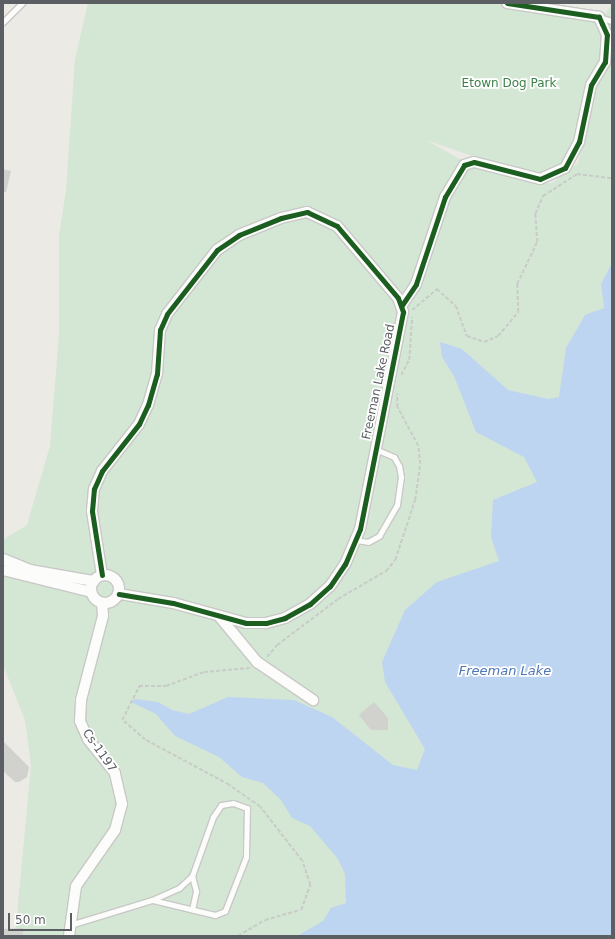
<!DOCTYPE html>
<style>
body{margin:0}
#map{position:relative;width:615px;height:939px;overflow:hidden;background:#ebeae5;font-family:"DejaVu Sans",sans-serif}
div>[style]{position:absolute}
.green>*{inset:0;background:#d4e6d4}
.water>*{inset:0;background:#bdd5f1}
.building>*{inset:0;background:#d1d1ce}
.path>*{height:1.5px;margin-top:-0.75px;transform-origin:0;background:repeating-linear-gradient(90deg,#c8ccc9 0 4px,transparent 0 6px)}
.roads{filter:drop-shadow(1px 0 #c8c8c7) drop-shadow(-1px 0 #c8c8c7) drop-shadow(0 1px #c8c8c7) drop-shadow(0 -1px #c8c8c7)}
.service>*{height:5px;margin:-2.5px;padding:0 2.5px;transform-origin:2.5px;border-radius:2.5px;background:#fcfcfb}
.minor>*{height:10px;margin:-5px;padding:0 5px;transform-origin:5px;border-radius:5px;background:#fcfcfb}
.minor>.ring{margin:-5px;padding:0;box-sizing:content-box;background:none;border:10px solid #fcfcfb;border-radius:50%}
.cycleway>*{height:5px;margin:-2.5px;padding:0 2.5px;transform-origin:2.5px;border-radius:2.5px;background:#1b5e20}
span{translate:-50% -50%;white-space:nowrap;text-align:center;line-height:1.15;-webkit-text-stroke:3.5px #fff;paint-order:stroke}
.park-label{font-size:12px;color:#3d8048}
.street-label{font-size:12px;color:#5b5e62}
.water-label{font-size:13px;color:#4f76b7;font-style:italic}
.frame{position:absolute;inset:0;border:4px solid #5b5e62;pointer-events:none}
.scale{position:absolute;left:8px;top:913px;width:64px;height:18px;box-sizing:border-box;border:2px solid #5b5e62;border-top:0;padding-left:5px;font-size:12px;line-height:14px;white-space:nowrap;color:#5b5e62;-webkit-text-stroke:3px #fff;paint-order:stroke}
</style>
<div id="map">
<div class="green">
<div style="clip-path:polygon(88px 3px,528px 3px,599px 17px,607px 35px,605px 62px,588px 96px,579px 142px,565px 168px,540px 179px,426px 140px,474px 167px,530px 183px,552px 183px,578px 163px,592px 98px,608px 63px,611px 37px,603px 16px,612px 5px,612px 936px,15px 936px,31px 766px,25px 720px,3px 665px,3px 540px,27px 525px,50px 446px,59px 334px,59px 236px,66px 190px,75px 59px)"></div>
</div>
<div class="water">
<div style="clip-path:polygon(612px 263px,612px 936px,297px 936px,323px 921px,331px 908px,346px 903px,345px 874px,338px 859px,310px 826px,292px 818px,281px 800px,263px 783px,242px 777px,219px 757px,175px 736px,156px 714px,131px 702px,135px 699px,158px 702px,172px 710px,189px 714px,228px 697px,294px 700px,332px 717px,393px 765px,417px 770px,425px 749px,385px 682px,382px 662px,405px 610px,437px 582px,499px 561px,491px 537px,493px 500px,537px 482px,524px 457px,476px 432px,454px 376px,442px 357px,440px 342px,462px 349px,508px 390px,548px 399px,559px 397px,566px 348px,585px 315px,604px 308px,601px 284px)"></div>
</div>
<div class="building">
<div style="clip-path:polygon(3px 169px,11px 171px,6px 192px,3px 192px)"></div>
<div style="clip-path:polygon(374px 702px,388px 718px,388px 730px,371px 730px,359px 715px)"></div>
<div style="clip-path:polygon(3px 741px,29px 767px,27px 777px,19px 782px,15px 782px,3px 771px)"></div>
<div style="clip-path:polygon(23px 928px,23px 936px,3px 936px,3px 929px)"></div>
</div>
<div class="path">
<div style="left:412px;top:310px;width:33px;rotate:-40deg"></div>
<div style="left:437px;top:289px;width:25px;rotate:42deg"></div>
<div style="left:456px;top:306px;width:32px;rotate:70deg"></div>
<div style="left:467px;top:336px;width:18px;rotate:19deg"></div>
<div style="left:484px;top:342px;width:15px;rotate:-23deg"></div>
<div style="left:498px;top:336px;width:31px;rotate:-50deg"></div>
<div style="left:518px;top:312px;width:28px;rotate:-92deg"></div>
<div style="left:517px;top:284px;width:47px;rotate:-64.5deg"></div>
<div style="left:537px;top:242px;width:28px;rotate:-94deg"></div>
<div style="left:535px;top:214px;width:20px;rotate:-66deg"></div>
<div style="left:543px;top:196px;width:40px;rotate:-32.9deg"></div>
<div style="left:577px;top:174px;width:35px;rotate:7deg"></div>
<div style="left:401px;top:375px;width:17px;rotate:-62deg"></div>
<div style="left:409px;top:360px;width:43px;rotate:-86deg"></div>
<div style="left:267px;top:657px;width:16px;rotate:-50deg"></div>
<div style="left:277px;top:645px;width:76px;rotate:-37deg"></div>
<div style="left:338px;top:599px;width:56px;rotate:-30.3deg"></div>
<div style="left:386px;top:571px;width:14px;rotate:-51deg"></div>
<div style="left:395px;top:560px;width:63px;rotate:-71.6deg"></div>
<div style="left:415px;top:500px;width:36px;rotate:-82deg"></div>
<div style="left:420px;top:464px;width:18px;rotate:-96deg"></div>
<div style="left:418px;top:446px;width:44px;rotate:-118.3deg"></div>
<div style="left:397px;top:407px;width:13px;rotate:-90deg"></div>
<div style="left:238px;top:936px;width:31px;rotate:-31deg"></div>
<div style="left:265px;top:920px;width:37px;rotate:-16deg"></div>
<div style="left:301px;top:910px;width:27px;rotate:-70deg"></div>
<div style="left:310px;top:885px;width:25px;rotate:-108deg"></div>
<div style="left:302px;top:861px;width:68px;rotate:-127.9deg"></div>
<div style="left:260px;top:807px;width:38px;rotate:-145deg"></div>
<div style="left:229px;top:785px;width:95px;rotate:-151.8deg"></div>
<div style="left:145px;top:740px;width:30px;rotate:-139deg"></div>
<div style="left:122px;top:720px;width:38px;rotate:-63deg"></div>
<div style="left:139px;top:686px;width:27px"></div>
<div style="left:166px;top:686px;width:40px;rotate:-20.2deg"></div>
<div style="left:204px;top:672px;width:46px;rotate:-5deg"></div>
</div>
<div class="roads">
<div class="service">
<div style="left:599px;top:17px;width:14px;rotate:17deg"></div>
<div style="left:3px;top:22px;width:27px;rotate:-45deg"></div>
<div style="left:356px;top:540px;width:12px;rotate:9deg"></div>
<div style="left:368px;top:542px;width:13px;rotate:-29deg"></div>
<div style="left:379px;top:536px;width:36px;rotate:-60deg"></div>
<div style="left:397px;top:505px;width:28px;rotate:-82deg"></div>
<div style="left:401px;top:477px;width:11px;rotate:-100deg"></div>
<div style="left:399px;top:466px;width:10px;rotate:-119deg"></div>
<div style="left:394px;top:457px;width:21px;rotate:-157deg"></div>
<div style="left:233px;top:803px;width:15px;rotate:20deg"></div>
<div style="left:247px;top:808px;width:49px;rotate:91.2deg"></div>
<div style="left:246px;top:857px;width:58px;rotate:111.3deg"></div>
<div style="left:225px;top:911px;width:11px;rotate:158deg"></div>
<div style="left:215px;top:915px;width:65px;rotate:-166.6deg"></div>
<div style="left:152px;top:900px;width:30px;rotate:-24deg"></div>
<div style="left:179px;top:888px;width:18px;rotate:-43deg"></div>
<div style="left:192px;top:876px;width:63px;rotate:-70.4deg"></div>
<div style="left:213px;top:817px;width:14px;rotate:-56deg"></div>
<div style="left:221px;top:805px;width:12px;rotate:-9deg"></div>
<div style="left:192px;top:876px;width:16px;rotate:75deg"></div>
<div style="left:196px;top:891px;width:19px;rotate:102deg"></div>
<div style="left:70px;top:925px;width:86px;rotate:-17deg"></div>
</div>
<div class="minor">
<div style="left:402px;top:305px;width:25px;rotate:-56deg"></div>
<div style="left:416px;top:284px;width:92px;rotate:-71.6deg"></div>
<div style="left:445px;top:197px;width:37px;rotate:-59deg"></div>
<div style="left:464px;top:165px;width:10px;rotate:-17deg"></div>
<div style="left:474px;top:162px;width:68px;rotate:14.4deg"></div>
<div style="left:540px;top:179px;width:27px;rotate:-24deg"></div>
<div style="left:565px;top:168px;width:30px;rotate:-62deg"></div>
<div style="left:579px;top:142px;width:58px;rotate:-78.1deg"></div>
<div style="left:591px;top:85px;width:27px;rotate:-59deg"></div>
<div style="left:605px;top:62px;width:27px;rotate:-86deg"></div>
<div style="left:607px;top:35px;width:12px;rotate:-114deg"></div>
<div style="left:602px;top:24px;width:8px;rotate:-113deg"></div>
<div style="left:599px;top:17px;width:93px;rotate:-171.3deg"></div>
<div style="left:3px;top:559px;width:29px;rotate:22deg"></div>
<div style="left:30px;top:570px;width:65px;rotate:9.8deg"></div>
<div style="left:3px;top:570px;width:91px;rotate:14deg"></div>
<div class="ring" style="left:91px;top:575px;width:18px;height:18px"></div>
<div style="left:102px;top:575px;width:65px;rotate:-98.9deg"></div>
<div style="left:92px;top:511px;width:22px;rotate:-85deg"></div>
<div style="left:94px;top:489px;width:20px;rotate:-66deg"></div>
<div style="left:102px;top:471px;width:60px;rotate:-51.8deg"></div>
<div style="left:139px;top:424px;width:21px;rotate:-65deg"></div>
<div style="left:148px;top:405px;width:32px;rotate:-74deg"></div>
<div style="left:157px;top:374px;width:44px;rotate:-86.1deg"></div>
<div style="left:160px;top:330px;width:17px;rotate:-66deg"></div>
<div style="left:167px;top:314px;width:81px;rotate:-52deg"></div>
<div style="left:217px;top:250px;width:27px;rotate:-34deg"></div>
<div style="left:239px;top:235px;width:45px;rotate:-22deg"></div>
<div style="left:281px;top:218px;width:27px;rotate:-13deg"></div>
<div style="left:307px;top:212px;width:33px;rotate:25deg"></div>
<div style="left:337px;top:226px;width:94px;rotate:49.7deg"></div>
<div style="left:398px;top:298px;width:15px;rotate:70deg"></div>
<div style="left:403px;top:312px;width:221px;rotate:101.2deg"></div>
<div style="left:360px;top:529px;width:38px;rotate:113deg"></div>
<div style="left:345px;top:564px;width:27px;rotate:124deg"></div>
<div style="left:330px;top:586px;width:27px;rotate:138deg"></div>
<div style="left:310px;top:604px;width:29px;rotate:151deg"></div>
<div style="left:285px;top:618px;width:20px;rotate:165deg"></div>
<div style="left:266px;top:623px;width:20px;rotate:180deg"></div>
<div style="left:246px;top:623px;width:76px;rotate:-164.7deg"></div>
<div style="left:173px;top:603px;width:55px;rotate:-170.5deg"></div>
<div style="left:219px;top:616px;width:60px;rotate:50.4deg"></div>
<div style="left:257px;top:662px;width:68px;rotate:34.2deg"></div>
<div style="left:69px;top:936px;width:50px;rotate:-82deg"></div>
<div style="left:76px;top:886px;width:68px;rotate:-55.1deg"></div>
<div style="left:115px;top:830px;width:27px;rotate:-75deg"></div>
<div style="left:122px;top:804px;width:32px;rotate:-103deg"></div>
<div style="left:115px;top:773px;width:43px;rotate:-128.5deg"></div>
<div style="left:88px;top:739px;width:20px;rotate:-114deg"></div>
<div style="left:80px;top:721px;width:21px;rotate:-87deg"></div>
<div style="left:81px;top:700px;width:87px;rotate:-75.3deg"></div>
<div style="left:103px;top:616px;width:13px;rotate:-94deg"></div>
</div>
</div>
<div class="cycleway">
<div style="left:402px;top:305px;width:25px;rotate:-56deg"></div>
<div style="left:416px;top:284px;width:92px;rotate:-71.6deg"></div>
<div style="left:445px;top:197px;width:37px;rotate:-59deg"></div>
<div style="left:464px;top:165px;width:10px;rotate:-17deg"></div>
<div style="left:474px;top:162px;width:68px;rotate:14.4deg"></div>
<div style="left:540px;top:179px;width:27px;rotate:-24deg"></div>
<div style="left:565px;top:168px;width:30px;rotate:-62deg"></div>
<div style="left:579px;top:142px;width:58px;rotate:-78.1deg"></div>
<div style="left:591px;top:85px;width:27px;rotate:-59deg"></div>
<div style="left:605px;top:62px;width:27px;rotate:-86deg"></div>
<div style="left:607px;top:35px;width:12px;rotate:-114deg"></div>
<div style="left:602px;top:24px;width:8px;rotate:-113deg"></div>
<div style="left:599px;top:17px;width:93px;rotate:-171.3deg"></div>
<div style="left:102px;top:575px;width:65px;rotate:-98.9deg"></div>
<div style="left:92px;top:511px;width:22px;rotate:-85deg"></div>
<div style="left:94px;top:489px;width:20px;rotate:-66deg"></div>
<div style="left:102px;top:471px;width:60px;rotate:-51.8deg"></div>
<div style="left:139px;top:424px;width:21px;rotate:-65deg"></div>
<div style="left:148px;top:405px;width:32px;rotate:-74deg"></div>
<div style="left:157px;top:374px;width:44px;rotate:-86.1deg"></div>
<div style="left:160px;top:330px;width:17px;rotate:-66deg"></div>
<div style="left:167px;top:314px;width:81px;rotate:-52deg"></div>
<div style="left:217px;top:250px;width:27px;rotate:-34deg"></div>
<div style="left:239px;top:235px;width:45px;rotate:-22deg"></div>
<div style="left:281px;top:218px;width:27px;rotate:-13deg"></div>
<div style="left:307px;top:212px;width:33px;rotate:25deg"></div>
<div style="left:337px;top:226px;width:94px;rotate:49.7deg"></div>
<div style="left:398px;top:298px;width:15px;rotate:70deg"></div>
<div style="left:403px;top:312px;width:221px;rotate:101.2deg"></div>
<div style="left:360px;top:529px;width:38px;rotate:113deg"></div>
<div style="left:345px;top:564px;width:27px;rotate:124deg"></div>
<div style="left:330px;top:586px;width:27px;rotate:138deg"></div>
<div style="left:310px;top:604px;width:29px;rotate:151deg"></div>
<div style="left:285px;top:618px;width:20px;rotate:165deg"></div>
<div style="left:266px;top:623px;width:20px;rotate:180deg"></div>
<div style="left:246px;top:623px;width:76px;rotate:-164.7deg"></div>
<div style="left:173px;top:603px;width:55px;rotate:-170.5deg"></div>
</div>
<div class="park-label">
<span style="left:509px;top:84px">Etown Dog Park</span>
</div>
<div class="street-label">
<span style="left:379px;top:382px;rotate:-78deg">Freeman Lake Road</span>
<span style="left:99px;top:751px;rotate:55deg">Cs-1197</span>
</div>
<div class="water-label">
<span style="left:505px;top:671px">Freeman Lake</span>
</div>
<div class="frame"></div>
<div class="scale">50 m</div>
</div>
